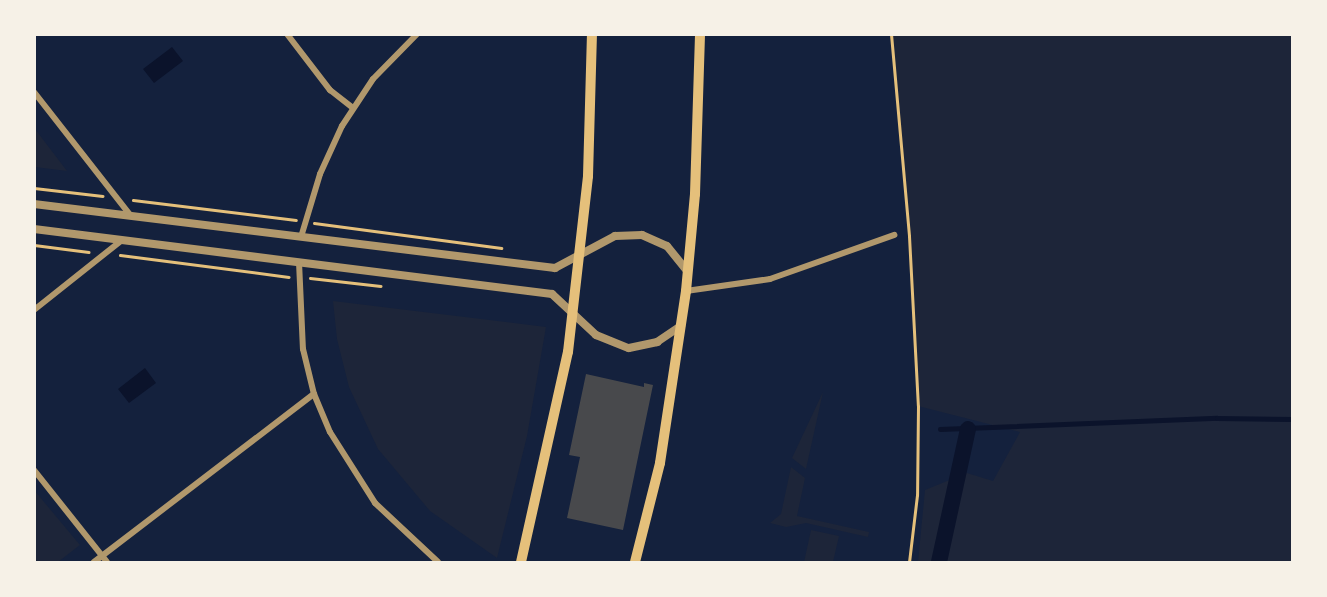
<!DOCTYPE html>
<style>
body{margin:0}
#map{position:relative;width:1327px;height:597px;overflow:hidden;background:#14213d;font-family:"Archivo Narrow",sans-serif}
div>[style]{position:absolute}
.green>*{inset:0;background:#1d2539}
.water>*{inset:0;background:#0b132b}
.stream>*{height:4.5px;margin:-2.25px;padding:0 2.25px;transform-origin:2.25px;border-radius:2.25px;background:#0b132b}
.canal>*{height:16px;margin:-8px;padding:0 8px;transform-origin:8px;border-radius:8px;background:#0b132b}
.building>*{inset:0;background:#48494c}
.path>*{height:3px;margin:-1.5px;padding:0 1.5px;transform-origin:1.5px;border-radius:1.5px;background:#e5c07b}
.minor>*{height:6px;margin:-3px;padding:0 3px;transform-origin:3px;border-radius:3px;background:#b1986c}
.tertiary>*{height:8px;margin:-4px;padding:0 4px;transform-origin:4px;border-radius:4px;background:#b1986c}
.primary>*{height:10px;margin:-5px;padding:0 5px;transform-origin:5px;border-radius:5px;background:#e5c07b}
span{translate:-50% -50%;white-space:nowrap;text-align:center;line-height:1.15;-webkit-text-stroke:6px #f6f1e7;paint-order:stroke}
.frame{position:absolute;inset:0;border:36px solid #f6f1e7;pointer-events:none}
</style>
<div id="map">
<div class="green">
<div style="clip-path:polygon(891px 35px,1292px 35px,1292px 562px,918px 562px,925px 490px,967px 473px,993px 481px,1020px 432px,918px 406px,909px 236px)"></div>
<div style="clip-path:polygon(35px 129px,67px 171px,35px 167px)"></div>
<div style="clip-path:polygon(333px 301px,546px 327px,527px 436px,497px 558px,430px 511px,378px 449px,349px 387px,337px 339px)"></div>
<div style="clip-path:polygon(823px 392px,806px 469px,792px 458px)"></div>
<div style="clip-path:polygon(791px 467px,805px 478px,797px 516px,869px 532px,868px 537px,806px 523px,786px 527px,770px 523px,781px 514px)"></div>
<div style="clip-path:polygon(34px 490px,80px 545px,58px 562px,35px 562px)"></div>
<div style="clip-path:polygon(811px 530px,839px 536px,833px 562px,804px 562px)"></div>
</div>
<div class="water">
<div style="clip-path:polygon(172px 47px,183px 61px,154px 83px,143px 69px)"></div>
<div style="clip-path:polygon(145px 368px,156px 383px,129px 403px,118px 389px)"></div>
</div>
<div class="stream">
<div style="left:940px;top:429px;width:277px;rotate:-2.3deg"></div>
<div style="left:1217px;top:418px;width:75px;rotate:0.8deg"></div>
</div>
<div class="canal">
<div style="left:939px;top:562px;width:136px;rotate:-77.7deg"></div>
</div>
<div class="building">
<div style="clip-path:polygon(586px 374px,644px 387px,644px 383px,653px 385px,623px 530px,567px 518px,580px 457px,569px 455px)"></div>
</div>
<div class="path">
<div style="left:891px;top:34px;width:203px;rotate:84.9deg"></div>
<div style="left:909px;top:236px;width:170px;rotate:87deg"></div>
<div style="left:918px;top:406px;width:89px;rotate:90.6deg"></div>
<div style="left:917px;top:495px;width:67px;rotate:96.8deg"></div>
<div style="left:34px;top:188px;width:69px;rotate:6.6deg"></div>
<div style="left:133px;top:200px;width:164px;rotate:7deg"></div>
<div style="left:314px;top:223px;width:189px;rotate:7.6deg"></div>
<div style="left:34px;top:245px;width:55px;rotate:7.3deg"></div>
<div style="left:120px;top:255px;width:170px;rotate:7.4deg"></div>
<div style="left:310px;top:278px;width:71px;rotate:6.4deg"></div>
</div>
<div class="minor">
<div style="left:287px;top:34px;width:71px;rotate:52.5deg"></div>
<div style="left:330px;top:90px;width:29px;rotate:38deg"></div>
<div style="left:34px;top:92px;width:157px;rotate:52deg"></div>
<div style="left:301px;top:237px;width:66px;rotate:-73.2deg"></div>
<div style="left:320px;top:174px;width:53px;rotate:-65.4deg"></div>
<div style="left:342px;top:126px;width:56px;rotate:-56.6deg"></div>
<div style="left:373px;top:79px;width:63px;rotate:-45.6deg"></div>
<div style="left:299px;top:262px;width:87px;rotate:87.4deg"></div>
<div style="left:303px;top:349px;width:46px;rotate:76.3deg"></div>
<div style="left:314px;top:394px;width:41px;rotate:67.2deg"></div>
<div style="left:330px;top:432px;width:84px;rotate:57.6deg"></div>
<div style="left:375px;top:503px;width:86px;rotate:43.1deg"></div>
<div style="left:686px;top:291px;width:85px;rotate:-8.1deg"></div>
<div style="left:770px;top:279px;width:132px;rotate:-19.5deg"></div>
<div style="left:34px;top:310px;width:112px;rotate:-38.5deg"></div>
<div style="left:34px;top:470px;width:117px;rotate:51.6deg"></div>
<div style="left:94px;top:562px;width:277px;rotate:-37.4deg"></div>
</div>
<div class="tertiary">
<div style="left:34px;top:204px;width:525px;rotate:7deg"></div>
<div style="left:555px;top:268px;width:68px;rotate:-28.1deg"></div>
<div style="left:615px;top:236px;width:27px;rotate:-2deg"></div>
<div style="left:642px;top:235px;width:27px;rotate:24deg"></div>
<div style="left:667px;top:246px;width:33px;rotate:51deg"></div>
<div style="left:34px;top:229px;width:522px;rotate:7.15deg"></div>
<div style="left:552px;top:294px;width:60px;rotate:43deg"></div>
<div style="left:596px;top:335px;width:35px;rotate:22deg"></div>
<div style="left:629px;top:348px;width:29px;rotate:-12deg"></div>
<div style="left:657px;top:342px;width:29px;rotate:-34deg"></div>
</div>
<div class="primary">
<div style="left:521px;top:562px;width:215px;rotate:-77.4deg"></div>
<div style="left:568px;top:352px;width:177px;rotate:-83.5deg"></div>
<div style="left:588px;top:176px;width:142px;rotate:-88.4deg"></div>
<div style="left:635px;top:562px;width:102px;rotate:-75.8deg"></div>
<div style="left:660px;top:463px;width:174px;rotate:-81.4deg"></div>
<div style="left:686px;top:291px;width:97px;rotate:-84.7deg"></div>
<div style="left:695px;top:194px;width:160px;rotate:-88.2deg"></div>
</div>
<div class="frame"></div>
</div>
